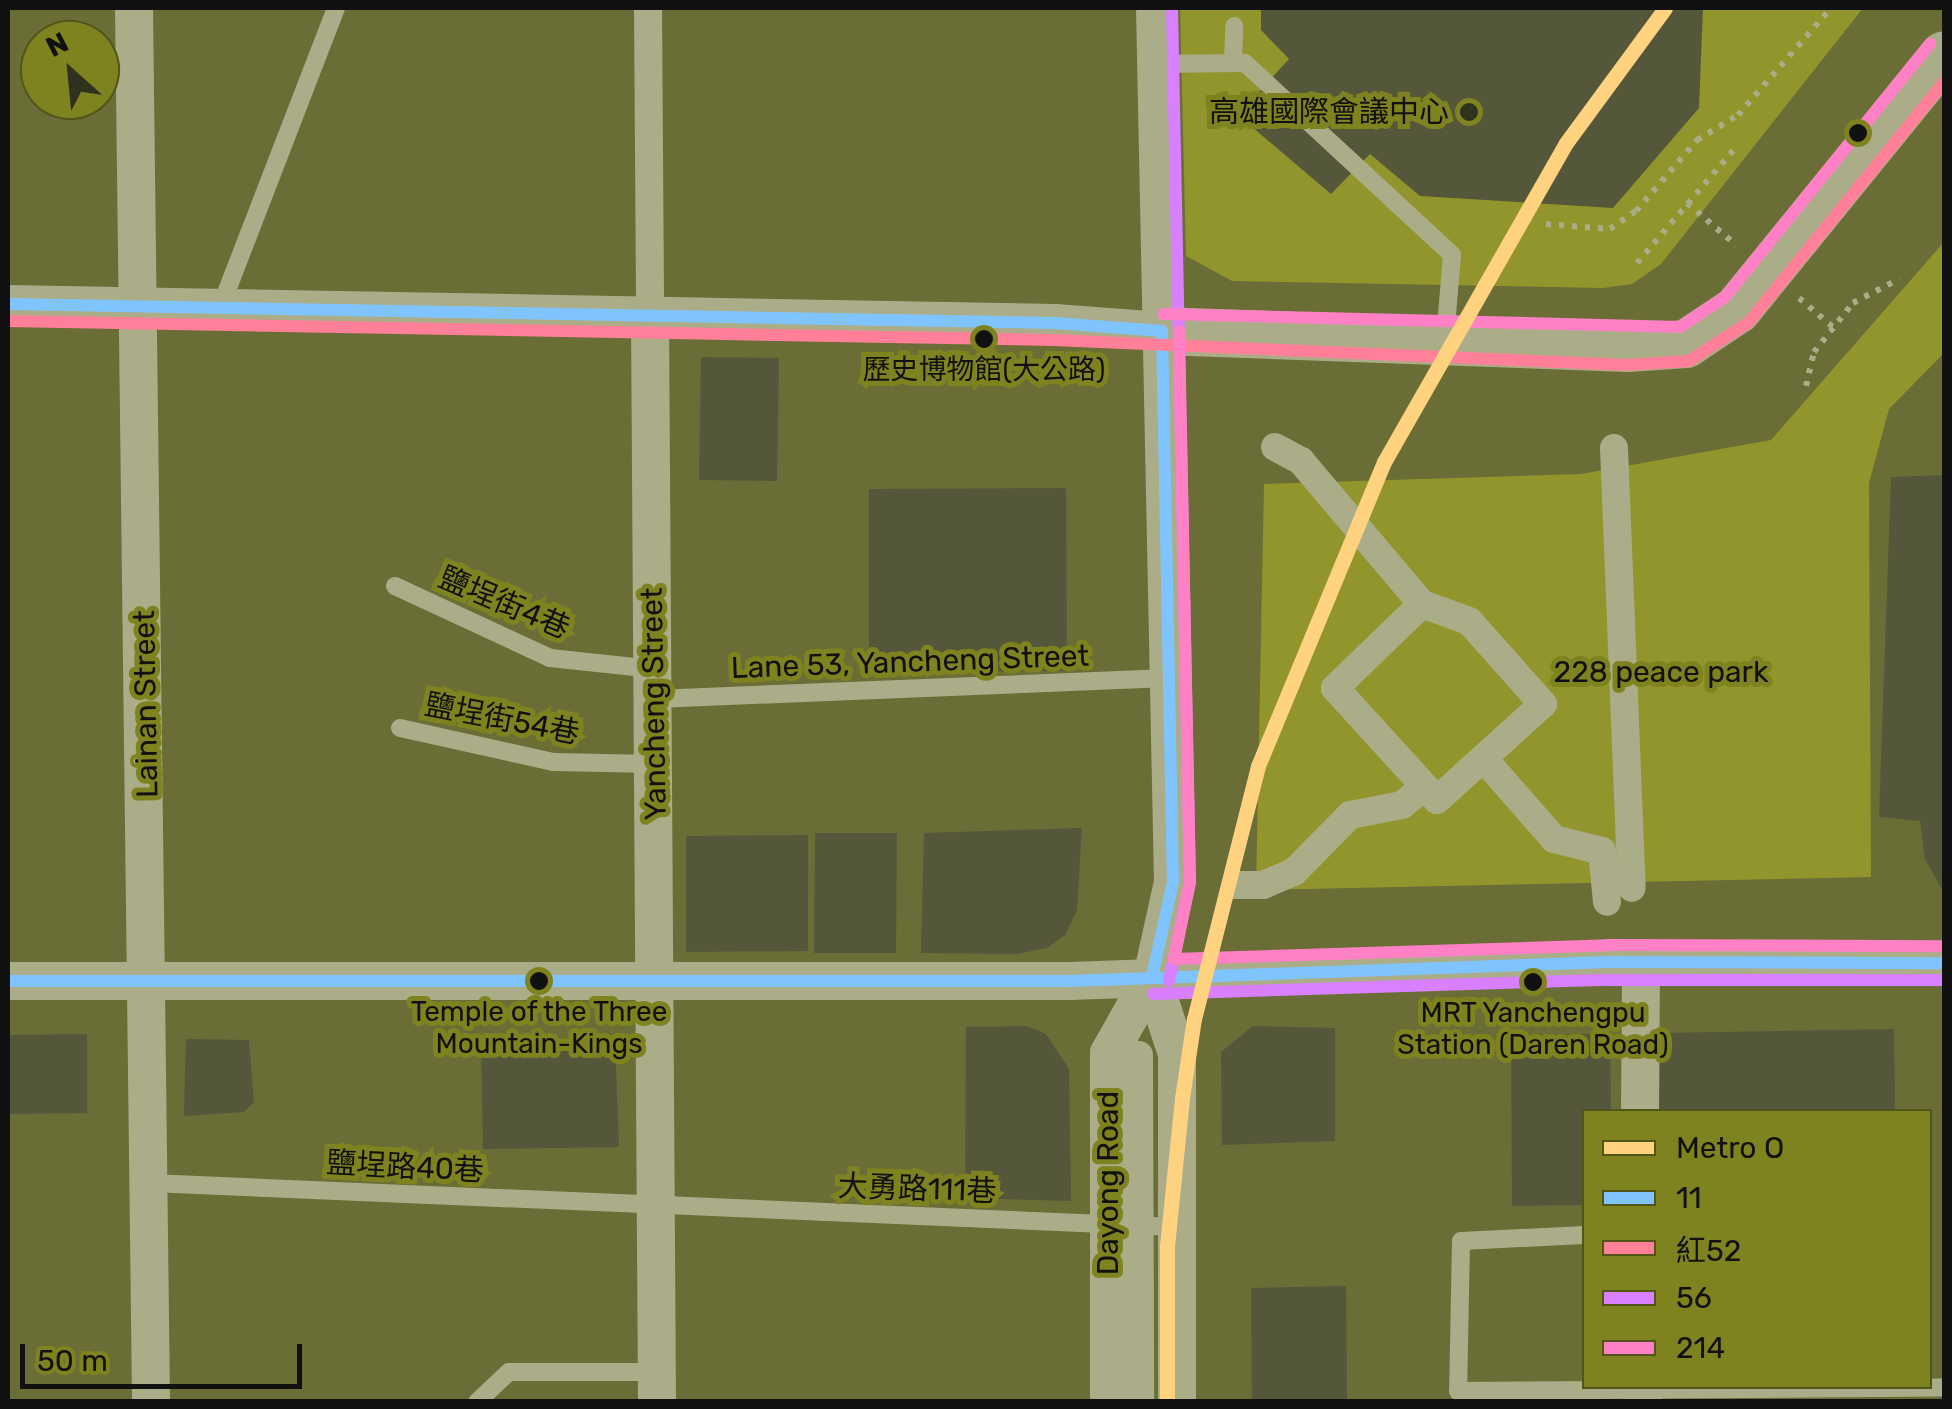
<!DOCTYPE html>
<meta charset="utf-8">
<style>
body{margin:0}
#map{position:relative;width:1952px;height:1409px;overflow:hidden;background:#6a6d36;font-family:Rubik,"Noto Sans TC",sans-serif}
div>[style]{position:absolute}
.green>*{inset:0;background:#92952c}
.building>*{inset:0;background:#55573a}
.path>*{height:6px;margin-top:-3px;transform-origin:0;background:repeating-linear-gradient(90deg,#abad88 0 5px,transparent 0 13px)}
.service>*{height:18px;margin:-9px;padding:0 9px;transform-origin:9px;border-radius:9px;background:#abad88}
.pedestrian>*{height:28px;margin:-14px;padding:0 14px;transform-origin:14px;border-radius:14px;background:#abad88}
.minor>*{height:38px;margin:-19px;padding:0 19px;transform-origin:19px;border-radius:19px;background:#abad88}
.tertiary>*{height:48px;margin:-24px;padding:0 24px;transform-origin:24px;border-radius:24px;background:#abad88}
.bus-1>*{height:12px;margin:-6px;padding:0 6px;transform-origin:6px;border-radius:6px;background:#80c4ff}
.bus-2>*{height:12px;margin:-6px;padding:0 6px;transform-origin:6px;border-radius:6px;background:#ff8098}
.bus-3>*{height:12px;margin:-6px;padding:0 6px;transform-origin:6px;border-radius:6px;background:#d880ff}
.bus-4>*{height:12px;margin:-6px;padding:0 6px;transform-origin:6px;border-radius:6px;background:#ff80c5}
.metro-1>*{height:15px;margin:-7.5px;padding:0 7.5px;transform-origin:7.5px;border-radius:7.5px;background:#ffd280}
.dots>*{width:28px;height:28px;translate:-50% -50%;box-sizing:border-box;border:5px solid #7e8320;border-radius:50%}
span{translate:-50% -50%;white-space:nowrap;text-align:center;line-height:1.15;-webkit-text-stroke:10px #7e8320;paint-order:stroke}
.bus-label{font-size:28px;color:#111}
.poi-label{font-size:30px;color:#111}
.right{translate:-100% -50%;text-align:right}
.street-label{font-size:30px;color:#111}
.park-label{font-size:30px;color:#111}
.frame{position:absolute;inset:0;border:10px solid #111;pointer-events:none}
.legend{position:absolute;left:1582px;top:1109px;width:350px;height:280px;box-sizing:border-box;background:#7e8320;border:2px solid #52551a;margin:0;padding:12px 18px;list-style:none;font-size:30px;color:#111}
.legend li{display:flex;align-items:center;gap:20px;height:50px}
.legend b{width:50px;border:2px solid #52551a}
.north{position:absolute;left:20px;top:20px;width:100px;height:100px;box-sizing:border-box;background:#7e8320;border:2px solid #52551a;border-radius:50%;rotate:333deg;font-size:28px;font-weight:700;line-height:40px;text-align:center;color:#111}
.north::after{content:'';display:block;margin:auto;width:35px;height:45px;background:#30311e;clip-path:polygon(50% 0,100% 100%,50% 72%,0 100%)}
.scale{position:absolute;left:20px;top:1344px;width:282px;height:45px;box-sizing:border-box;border:5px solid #111;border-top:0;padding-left:12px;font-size:30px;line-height:35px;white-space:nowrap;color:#111;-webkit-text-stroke:8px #7e8320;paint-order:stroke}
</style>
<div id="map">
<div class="green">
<div style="clip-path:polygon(1180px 8px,1863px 8px,1661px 264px,1632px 284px,1603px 288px,1232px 281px,1186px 256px)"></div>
<div style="clip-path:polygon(1944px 242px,1944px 353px,1889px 409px,1869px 483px,1871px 877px,1256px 890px,1264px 484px,1581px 474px,1771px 440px)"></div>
</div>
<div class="building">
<div style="clip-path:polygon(1261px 8px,1703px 8px,1699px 108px,1613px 208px,1420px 196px,1370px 154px,1331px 194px,1238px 115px,1289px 59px,1261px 30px)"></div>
<div style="clip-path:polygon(701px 357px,779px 358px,777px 481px,699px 480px)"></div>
<div style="clip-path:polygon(1944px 475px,1944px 893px,1925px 859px,1920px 821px,1879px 817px,1891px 477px)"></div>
<div style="clip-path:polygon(1066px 488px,1067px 671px,869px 672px,869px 489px)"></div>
<div style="clip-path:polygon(1082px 828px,1077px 910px,1065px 935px,1047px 948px,1017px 954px,921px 953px,924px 833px)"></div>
<div style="clip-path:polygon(815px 833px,897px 833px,896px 953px,814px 953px)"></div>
<div style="clip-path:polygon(808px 835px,808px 951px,686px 952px,686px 836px)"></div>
<div style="clip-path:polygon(1027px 1026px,1046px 1034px,1069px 1069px,1071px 1201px,965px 1198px,966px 1027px)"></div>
<div style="clip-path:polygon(1253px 1026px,1335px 1028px,1335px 1141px,1222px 1145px,1221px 1052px)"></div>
<div style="clip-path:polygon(1894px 1029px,1895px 1112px,1659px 1112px,1660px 1033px)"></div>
<div style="clip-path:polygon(87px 1034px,87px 1113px,8px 1114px,8px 1035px)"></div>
<div style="clip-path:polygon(1610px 1034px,1611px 1112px,1584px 1112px,1584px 1205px,1512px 1206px,1511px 1035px)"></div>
<div style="clip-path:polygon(186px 1039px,249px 1040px,254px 1102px,244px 1112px,184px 1116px)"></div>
<div style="clip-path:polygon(615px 1039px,619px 1147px,483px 1149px,481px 1043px)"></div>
<div style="clip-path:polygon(1346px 1286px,1347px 1402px,1252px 1402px,1251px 1288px)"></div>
</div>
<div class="path">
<div style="left:1687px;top:203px;width:65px;rotate:40.6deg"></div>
<div style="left:1546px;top:224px;width:64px;rotate:4.5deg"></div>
<div style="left:1610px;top:229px;width:32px;rotate:-35deg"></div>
<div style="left:1636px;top:211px;width:94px;rotate:-49.3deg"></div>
<div style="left:1697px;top:140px;width:48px;rotate:-31.4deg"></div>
<div style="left:1738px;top:115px;width:142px;rotate:-49deg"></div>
<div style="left:1637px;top:263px;width:153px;rotate:-49.5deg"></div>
<div style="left:1799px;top:298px;width:45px;rotate:40.5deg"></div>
<div style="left:1806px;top:386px;width:35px;rotate:-77deg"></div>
<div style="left:1814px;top:352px;width:63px;rotate:-51.5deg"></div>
<div style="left:1853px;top:303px;width:52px;rotate:-27.6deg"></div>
</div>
<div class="service">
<div style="left:1233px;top:63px;width:37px;rotate:-88deg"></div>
<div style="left:1155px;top:64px;width:90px;rotate:-0.6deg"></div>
<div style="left:1245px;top:63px;width:282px;rotate:42.8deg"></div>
<div style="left:1452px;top:255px;width:84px;rotate:94.8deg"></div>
<div style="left:221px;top:306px;width:319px;rotate:-68.9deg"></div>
<div style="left:395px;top:586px;width:171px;rotate:24.9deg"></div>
<div style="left:550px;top:658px;width:104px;rotate:6.1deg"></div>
<div style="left:655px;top:699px;width:513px;rotate:-2.34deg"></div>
<div style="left:400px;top:728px;width:157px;rotate:12.5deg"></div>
<div style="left:553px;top:762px;width:102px;rotate:1.1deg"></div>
<div style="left:151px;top:1183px;width:1024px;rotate:2.46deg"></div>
<div style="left:1584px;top:1235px;width:123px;rotate:177.2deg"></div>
<div style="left:1461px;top:1241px;width:150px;rotate:91.1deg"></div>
<div style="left:1458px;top:1391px;width:486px;rotate:-0.4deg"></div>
<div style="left:477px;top:1402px;width:44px;rotate:-43.2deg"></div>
<div style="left:509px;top:1372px;width:148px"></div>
</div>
<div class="pedestrian">
<div style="left:648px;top:8px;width:308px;rotate:89.6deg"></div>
<div style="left:1275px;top:447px;width:30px;rotate:28deg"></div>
<div style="left:1301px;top:461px;width:187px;rotate:49.8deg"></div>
<div style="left:1422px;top:604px;width:121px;rotate:136deg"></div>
<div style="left:1335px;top:688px;width:151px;rotate:47.7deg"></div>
<div style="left:1437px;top:800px;width:143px;rotate:-42.2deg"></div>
<div style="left:1543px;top:704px;width:111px;rotate:-131.7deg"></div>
<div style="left:1469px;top:621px;width:50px;rotate:-160.1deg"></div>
<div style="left:1614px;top:448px;width:440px;rotate:87.7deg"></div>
<div style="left:1484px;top:759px;width:106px;rotate:48.8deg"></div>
<div style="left:1554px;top:839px;width:49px;rotate:14deg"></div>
<div style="left:1602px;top:851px;width:51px;rotate:84.4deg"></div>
<div style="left:1236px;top:885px;width:27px"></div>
<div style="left:1263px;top:885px;width:34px;rotate:-23deg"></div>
<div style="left:1294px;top:872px;width:80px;rotate:-45.5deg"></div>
<div style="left:1350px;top:815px;width:53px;rotate:-10.9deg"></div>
<div style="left:1402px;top:805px;width:28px;rotate:-39deg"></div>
<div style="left:1139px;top:1055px;width:347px;rotate:89.8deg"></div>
</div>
<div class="minor">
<div style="left:134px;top:8px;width:1394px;rotate:89.3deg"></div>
<div style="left:8px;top:304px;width:1047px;rotate:1.04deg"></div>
<div style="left:1055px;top:323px;width:107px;rotate:4.3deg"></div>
<div style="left:650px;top:316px;width:1086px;rotate:89.63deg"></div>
<div style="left:1152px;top:977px;width:81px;rotate:72deg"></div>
<div style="left:1177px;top:1054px;width:348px;rotate:90deg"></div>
<div style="left:8px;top:981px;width:1062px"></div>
<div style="left:1070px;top:981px;width:539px;rotate:-2.02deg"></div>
<div style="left:1609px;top:962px;width:335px;rotate:0.2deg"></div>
<div style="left:1640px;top:1112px;width:149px;rotate:-89.6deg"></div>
<div style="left:1643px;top:1386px;width:16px;rotate:90deg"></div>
<div style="left:1109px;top:1402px;width:349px;rotate:-90deg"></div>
<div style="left:1109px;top:1053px;width:87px;rotate:-60.5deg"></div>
<div style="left:1152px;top:977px;width:97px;rotate:-77.5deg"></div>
<div style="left:1173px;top:882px;width:874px;rotate:-91.18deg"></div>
</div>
<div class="tertiary">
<div style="left:1162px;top:331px;width:466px;rotate:2.1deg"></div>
<div style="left:1628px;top:348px;width:58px;rotate:-3.9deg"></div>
<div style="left:1686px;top:344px;width:61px;rotate:-33.7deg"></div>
<div style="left:1737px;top:310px;width:328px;rotate:-50.9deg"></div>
</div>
<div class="bus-1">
<div style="left:8px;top:304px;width:1047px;rotate:1.04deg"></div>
<div style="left:1055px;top:323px;width:107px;rotate:4.3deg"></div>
<div style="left:1162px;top:331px;width:551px;rotate:88.86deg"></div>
<div style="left:1173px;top:882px;width:97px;rotate:102.5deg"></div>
<div style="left:8px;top:981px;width:1062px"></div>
<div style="left:1070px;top:981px;width:539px;rotate:-2.02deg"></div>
<div style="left:1609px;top:962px;width:335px;rotate:0.2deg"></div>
</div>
<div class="bus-2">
<div style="left:8px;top:321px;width:1046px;rotate:1.04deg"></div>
<div style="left:1054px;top:340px;width:574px;rotate:2.5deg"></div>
<div style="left:1627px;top:365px;width:62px;rotate:-3.7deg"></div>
<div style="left:1689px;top:361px;width:72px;rotate:-33deg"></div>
<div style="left:1749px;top:322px;width:309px;rotate:-50.9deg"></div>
</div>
<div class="bus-3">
<div style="left:1169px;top:981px;width:101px;rotate:-78deg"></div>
<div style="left:1190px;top:882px;width:874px;rotate:-91.18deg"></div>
<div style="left:1153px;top:994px;width:456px;rotate:-1.8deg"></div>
<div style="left:1609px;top:980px;width:335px"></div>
</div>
<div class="bus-4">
<div style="left:1163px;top:314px;width:517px;rotate:1.44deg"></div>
<div style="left:1680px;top:327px;width:54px;rotate:-33.7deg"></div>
<div style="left:1725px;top:297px;width:326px;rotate:-51deg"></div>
<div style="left:1179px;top:331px;width:551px;rotate:88.86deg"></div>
<div style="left:1190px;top:882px;width:79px;rotate:101.7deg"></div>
<div style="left:1174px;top:959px;width:434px;rotate:-1.8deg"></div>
<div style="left:1608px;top:945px;width:336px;rotate:0.2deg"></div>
</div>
<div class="metro-1">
<div style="left:1167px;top:1402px;width:156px;rotate:-90deg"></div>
<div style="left:1167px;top:1246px;width:149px;rotate:-84.2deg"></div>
<div style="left:1182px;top:1098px;width:80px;rotate:-81.4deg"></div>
<div style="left:1194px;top:1019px;width:261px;rotate:-75.8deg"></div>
<div style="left:1258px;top:766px;width:329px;rotate:-67.5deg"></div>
<div style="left:1384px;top:462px;width:367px;rotate:-60.3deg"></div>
<div style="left:1566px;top:143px;width:167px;rotate:-53.7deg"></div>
</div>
<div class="dots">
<div style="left:1469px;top:112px;background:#30311e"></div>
<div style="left:1858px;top:133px;background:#111"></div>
<div style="left:984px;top:339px;background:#111"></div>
<div style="left:539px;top:981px;background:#111"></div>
<div style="left:1533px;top:982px;background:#111"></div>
</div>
<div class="bus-label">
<span style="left:984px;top:370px">歷史博物館(大公路)</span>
<span style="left:539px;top:1028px">Temple of the Three<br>Mountain-Kings</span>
<span style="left:1533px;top:1029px">MRT Yanchengpu<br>Station (Daren Road)</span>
</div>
<div class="poi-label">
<span class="right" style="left:1449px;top:112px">高雄國際會議中心</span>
</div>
<div class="street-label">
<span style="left:504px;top:603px;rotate:23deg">鹽埕街4巷</span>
<span style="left:910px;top:662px;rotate:-2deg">Lane 53, Yancheng Street</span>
<span style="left:146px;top:704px;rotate:-91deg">Lainan Street</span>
<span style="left:654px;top:704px;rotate:-91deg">Yancheng Street</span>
<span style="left:502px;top:719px;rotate:11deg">鹽埕街54巷</span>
<span style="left:405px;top:1167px;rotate:3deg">鹽埕路40巷</span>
<span style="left:1108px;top:1183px;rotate:-90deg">Dayong Road</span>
<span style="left:917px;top:1189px;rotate:2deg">大勇路111巷</span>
</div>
<div class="park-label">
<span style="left:1661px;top:672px">228 peace park</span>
</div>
<div class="frame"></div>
<ul class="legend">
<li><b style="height:12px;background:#ffd280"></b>Metro O</li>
<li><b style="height:12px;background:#80c4ff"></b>11</li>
<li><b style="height:12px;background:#ff8098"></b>紅52</li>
<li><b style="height:12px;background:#d880ff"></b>56</li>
<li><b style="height:12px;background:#ff80c5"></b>214</li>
</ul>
<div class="north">N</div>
<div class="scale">50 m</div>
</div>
